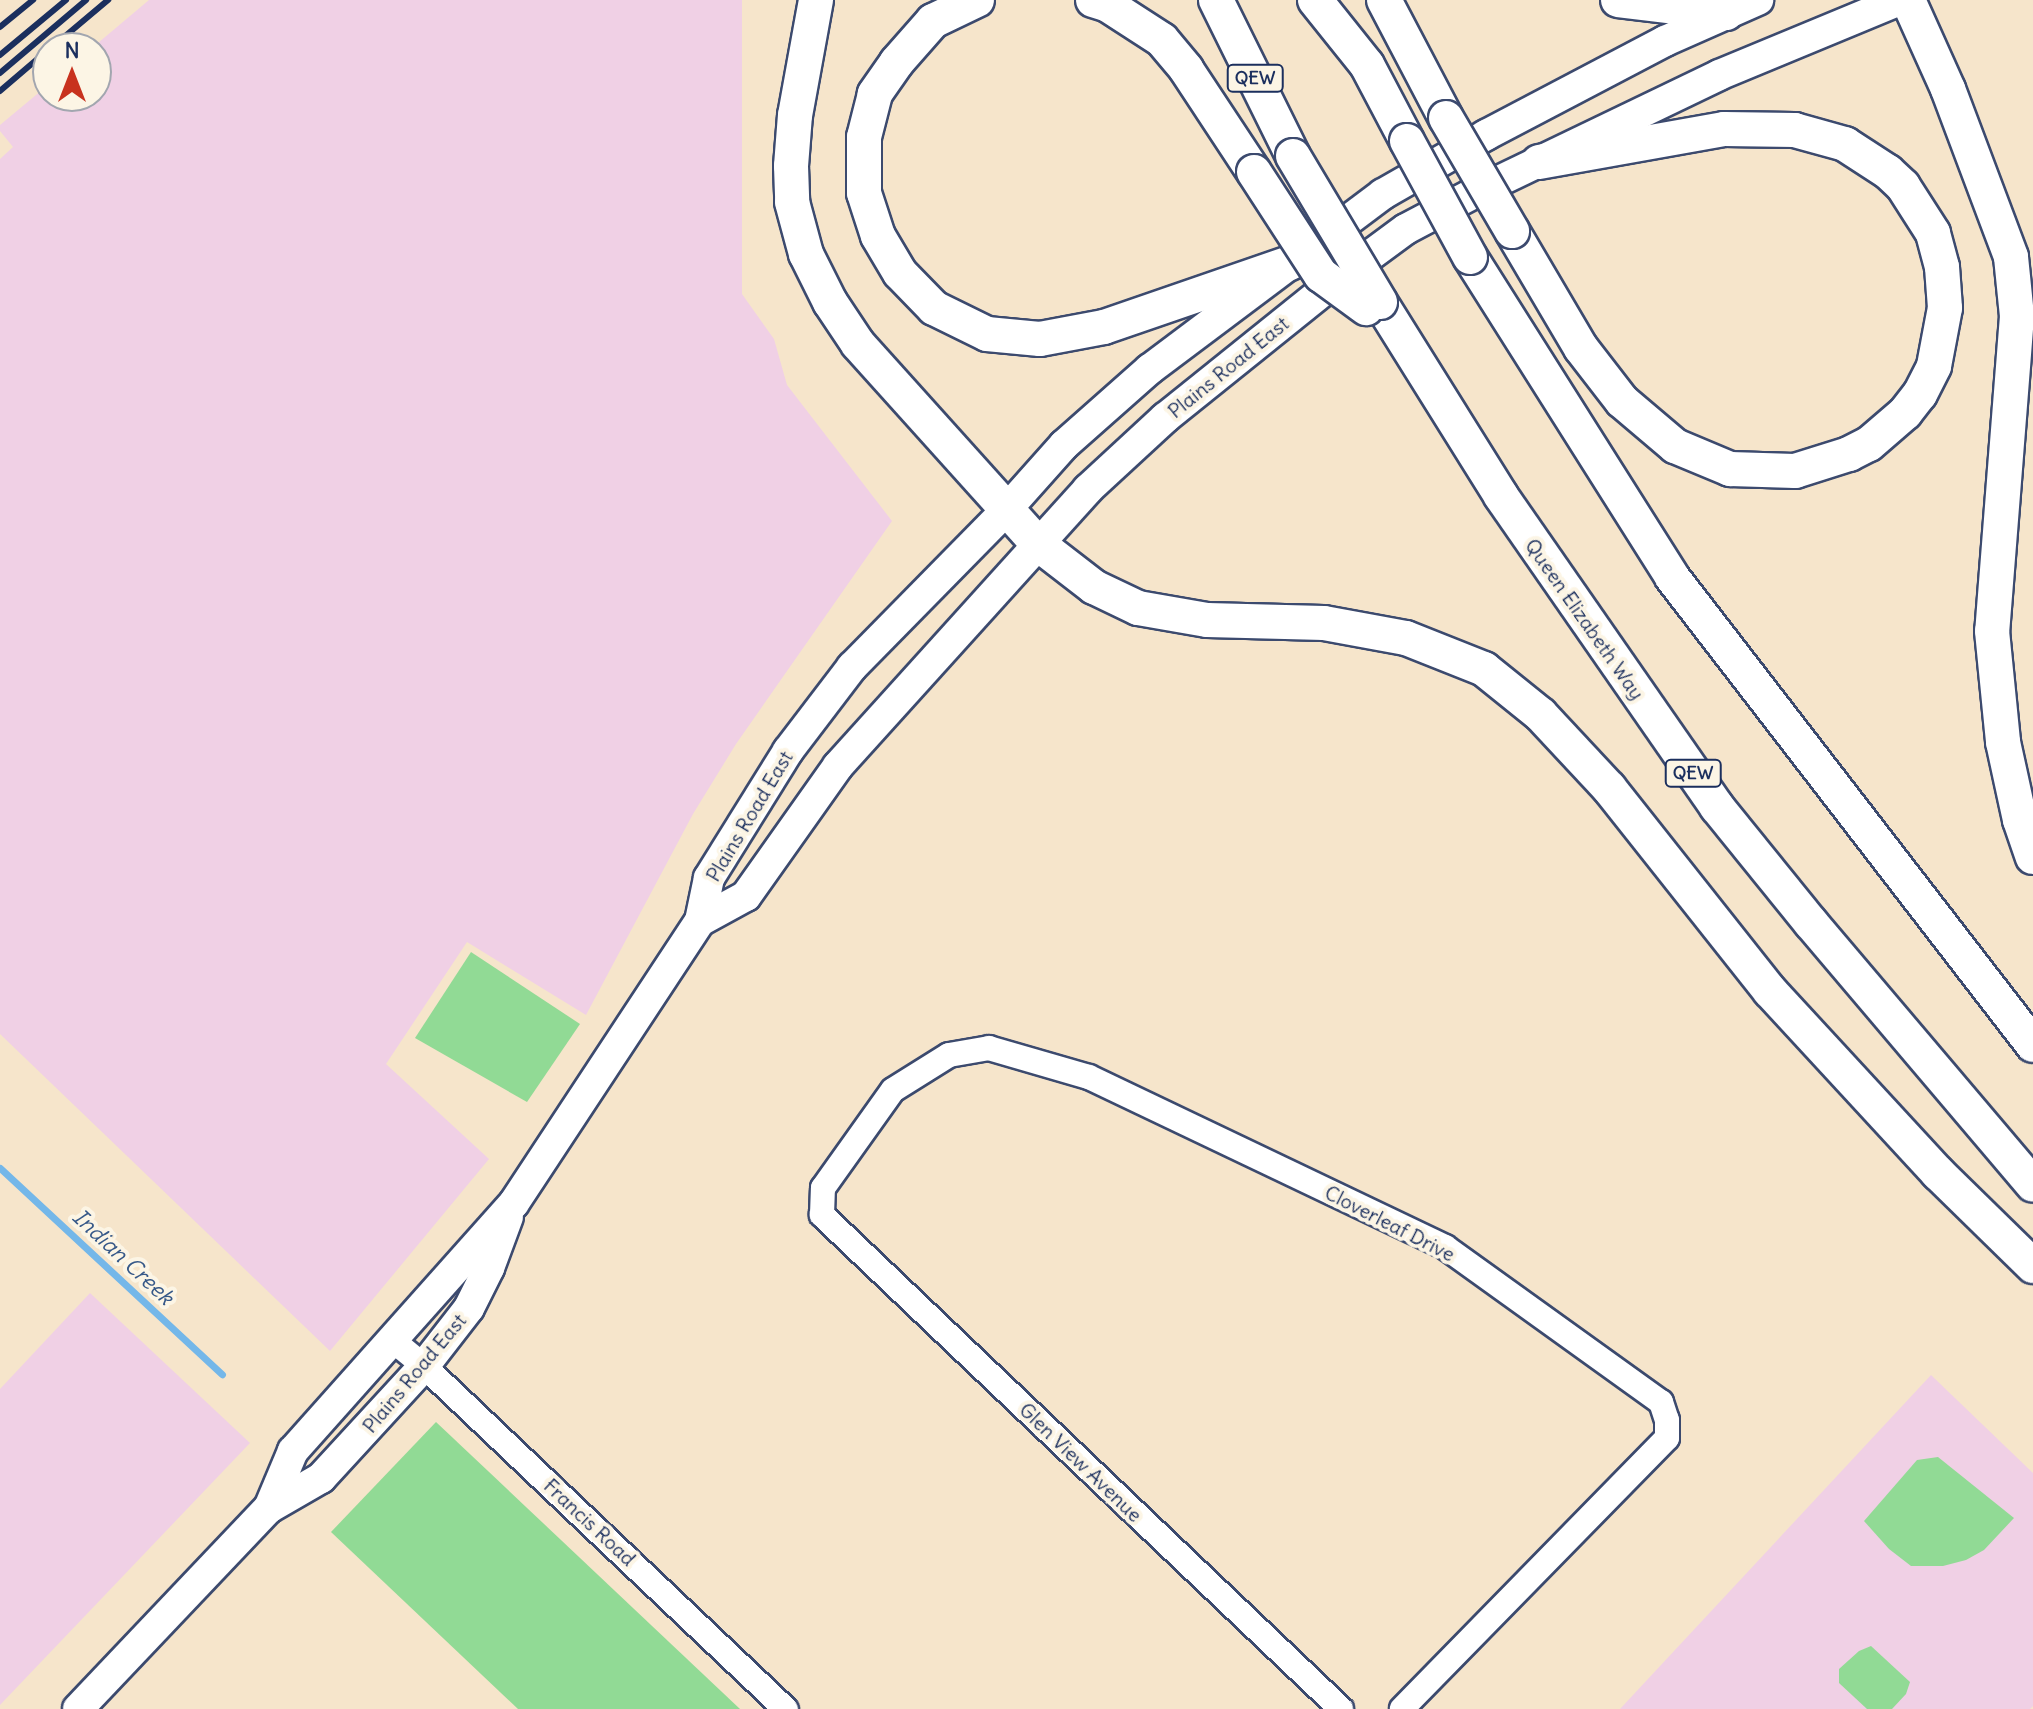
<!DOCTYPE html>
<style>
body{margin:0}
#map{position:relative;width:2033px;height:1709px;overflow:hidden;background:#f6e5cb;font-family:Delius,sans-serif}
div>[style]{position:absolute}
.built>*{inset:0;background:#f0d0e5}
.green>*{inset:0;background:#91da95}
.stream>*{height:7px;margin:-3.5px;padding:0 3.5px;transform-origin:3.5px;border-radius:3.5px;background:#74b7e9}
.roads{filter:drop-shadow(2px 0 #3c4a6e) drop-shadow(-2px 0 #3c4a6e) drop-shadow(0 2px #3c4a6e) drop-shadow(0 -2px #3c4a6e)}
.minor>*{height:24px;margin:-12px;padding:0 12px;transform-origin:12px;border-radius:12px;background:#fff}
.major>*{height:30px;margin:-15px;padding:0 15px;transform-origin:15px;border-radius:15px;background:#fff}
.highway>*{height:34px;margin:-17px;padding:0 17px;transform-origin:17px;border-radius:17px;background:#fff}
.rail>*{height:6px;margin:-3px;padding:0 3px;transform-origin:3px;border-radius:3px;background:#1b2f5e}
.bridges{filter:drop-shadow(2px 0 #3c4a6e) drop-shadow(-2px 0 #3c4a6e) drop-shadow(0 2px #3c4a6e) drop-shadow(0 -2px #3c4a6e)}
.highway-bridge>*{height:34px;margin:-17px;padding:0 17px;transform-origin:17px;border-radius:17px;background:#fff}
span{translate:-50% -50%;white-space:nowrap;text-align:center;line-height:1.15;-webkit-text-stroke:8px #fcf5e5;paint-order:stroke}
.shield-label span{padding:2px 6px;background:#fcf5e5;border:2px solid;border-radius:6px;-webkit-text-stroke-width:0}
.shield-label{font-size:18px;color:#1b2f5e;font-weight:700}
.street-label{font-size:20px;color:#1b2f5e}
.water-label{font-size:22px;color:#365888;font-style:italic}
.north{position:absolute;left:32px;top:32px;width:80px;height:80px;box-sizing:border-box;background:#fcf5e5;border:2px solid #a2a6af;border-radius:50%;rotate:0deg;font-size:22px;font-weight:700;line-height:32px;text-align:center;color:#1b2f5e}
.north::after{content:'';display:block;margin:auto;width:28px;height:36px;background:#c8321e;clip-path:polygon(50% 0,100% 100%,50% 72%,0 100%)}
</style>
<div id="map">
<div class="built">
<div style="clip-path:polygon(149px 0,742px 0,742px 294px,774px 339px,787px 385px,892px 521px,736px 744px,693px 814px,586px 1015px,467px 942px,386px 1064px,489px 1159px,330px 1351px,0 1034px,0 159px,13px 147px,0 131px,0 125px,48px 85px,48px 96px,96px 96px,96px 48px,92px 48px)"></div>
<div style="clip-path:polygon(90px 1293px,250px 1443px,0 1705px,0 1389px)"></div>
<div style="clip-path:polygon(1931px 1375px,2033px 1473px,2033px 1706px,2030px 1709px,1620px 1709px)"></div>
</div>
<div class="green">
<div style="clip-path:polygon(471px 952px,580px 1024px,527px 1102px,415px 1038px)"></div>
<div style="clip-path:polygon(436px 1422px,740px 1709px,518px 1709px,331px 1532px)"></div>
<div style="clip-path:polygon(1938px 1457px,2014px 1518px,1984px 1550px,1966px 1560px,1943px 1566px,1911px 1566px,1889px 1549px,1864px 1521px,1917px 1460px)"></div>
<div style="clip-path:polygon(1871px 1646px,1910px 1682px,1906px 1694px,1892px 1709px,1867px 1709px,1839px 1683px,1839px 1669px,1859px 1651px)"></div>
</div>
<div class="stream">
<div style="left:0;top:1168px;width:303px;rotate:42.9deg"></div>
</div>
<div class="roads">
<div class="minor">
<div style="left:391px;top:1339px;width:43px;rotate:39.3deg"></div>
<div style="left:424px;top:1366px;width:499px;rotate:43.5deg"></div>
<div style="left:1341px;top:1709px;width:717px;rotate:-136.41deg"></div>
<div style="left:822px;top:1215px;width:27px;rotate:-88deg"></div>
<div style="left:823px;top:1188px;width:120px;rotate:-54.5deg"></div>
<div style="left:893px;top:1090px;width:66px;rotate:-32deg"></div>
<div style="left:949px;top:1055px;width:41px;rotate:-9.9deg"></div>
<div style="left:989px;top:1048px;width:104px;rotate:16.2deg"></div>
<div style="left:1089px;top:1077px;width:395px;rotate:25.5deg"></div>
<div style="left:1445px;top:1247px;width:266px;rotate:35.7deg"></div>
<div style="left:1661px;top:1402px;width:19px;rotate:72deg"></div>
<div style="left:1667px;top:1420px;width:18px;rotate:90deg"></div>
<div style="left:1667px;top:1438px;width:379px;rotate:134.4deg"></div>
</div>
<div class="major">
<div style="left:700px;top:921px;width:52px;rotate:-28.5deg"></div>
<div style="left:746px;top:896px;width:159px;rotate:-54.7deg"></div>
<div style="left:838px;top:766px;width:373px;rotate:-47.9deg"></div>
<div style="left:1088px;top:489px;width:105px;rotate:-42.7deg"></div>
<div style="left:1165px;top:418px;width:217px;rotate:-38.8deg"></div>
<div style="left:1334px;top:282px;width:89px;rotate:-36.4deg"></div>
<div style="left:1406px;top:229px;width:75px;rotate:-27.9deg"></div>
<div style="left:1472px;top:194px;width:274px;rotate:-25.7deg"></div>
<div style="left:1719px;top:75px;width:196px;rotate:-22.5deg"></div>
<div style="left:269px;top:1508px;width:62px;rotate:-67.2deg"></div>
<div style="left:293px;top:1451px;width:332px;rotate:-48.3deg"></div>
<div style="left:514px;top:1203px;width:338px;rotate:-56.6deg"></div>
<div style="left:700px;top:921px;width:44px;rotate:-78.2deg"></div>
<div style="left:709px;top:878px;width:150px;rotate:-58.1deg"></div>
<div style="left:788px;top:751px;width:106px;rotate:-52.7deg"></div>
<div style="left:852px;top:667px;width:221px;rotate:-45.5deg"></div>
<div style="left:1007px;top:509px;width:86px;rotate:-48.3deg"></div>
<div style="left:1064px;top:445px;width:115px;rotate:-41.5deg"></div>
<div style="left:1150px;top:369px;width:291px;rotate:-36.9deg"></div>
<div style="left:1383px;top:194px;width:119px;rotate:-29.8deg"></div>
<div style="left:1486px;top:135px;width:202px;rotate:-27.7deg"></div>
<div style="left:1665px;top:41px;width:102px;rotate:-23.8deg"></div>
<div style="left:78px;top:1709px;width:277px;rotate:-46.5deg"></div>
<div style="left:269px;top:1508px;width:60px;rotate:-30deg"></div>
<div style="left:321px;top:1478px;width:152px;rotate:-47.4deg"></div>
<div style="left:424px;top:1366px;width:73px;rotate:-52.2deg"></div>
<div style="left:469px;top:1308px;width:45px;rotate:-63.4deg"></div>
<div style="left:489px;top:1268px;width:54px;rotate:-69.6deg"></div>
</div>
<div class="highway">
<div style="left:816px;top:0;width:117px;rotate:100.3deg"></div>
<div style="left:795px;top:115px;width:51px;rotate:94.5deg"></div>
<div style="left:791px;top:166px;width:36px;rotate:88deg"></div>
<div style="left:792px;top:202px;width:54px;rotate:74.9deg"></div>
<div style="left:806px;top:254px;width:54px;rotate:63.4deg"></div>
<div style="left:830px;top:302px;width:50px;rotate:56.3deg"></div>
<div style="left:858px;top:344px;width:268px;rotate:48deg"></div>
<div style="left:1037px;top:543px;width:72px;rotate:37.7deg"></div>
<div style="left:1094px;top:587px;width:49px;rotate:25.5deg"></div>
<div style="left:1138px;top:608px;width:70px;rotate:9.9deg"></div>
<div style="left:1207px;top:620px;width:117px;rotate:1.5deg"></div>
<div style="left:1324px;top:623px;width:83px;rotate:10.4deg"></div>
<div style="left:1406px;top:638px;width:84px;rotate:21.7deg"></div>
<div style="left:1484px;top:669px;width:73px;rotate:38.9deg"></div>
<div style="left:1541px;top:715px;width:100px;rotate:47deg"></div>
<div style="left:1609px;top:788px;width:259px;rotate:51.6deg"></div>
<div style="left:1770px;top:991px;width:248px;rotate:47.3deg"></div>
<div style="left:1938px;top:1173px;width:133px;rotate:44.4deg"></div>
<div style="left:977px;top:0;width:49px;rotate:154.5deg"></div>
<div style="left:933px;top:21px;width:55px;rotate:131.3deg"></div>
<div style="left:897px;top:62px;width:39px;rotate:125deg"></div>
<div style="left:875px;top:94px;width:44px;rotate:104.3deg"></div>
<div style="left:864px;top:137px;width:56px;rotate:90deg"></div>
<div style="left:864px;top:193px;width:45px;rotate:72deg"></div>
<div style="left:878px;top:236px;width:43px;rotate:59.3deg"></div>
<div style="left:900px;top:273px;width:49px;rotate:45.8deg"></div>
<div style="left:934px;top:308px;width:59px;rotate:26.1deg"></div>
<div style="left:987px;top:334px;width:53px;rotate:5.4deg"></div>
<div style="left:1040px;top:339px;width:65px;rotate:-10.6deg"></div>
<div style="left:1104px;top:327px;width:197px;rotate:-19deg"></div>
<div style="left:1093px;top:0;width:16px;rotate:18deg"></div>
<div style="left:1108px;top:5px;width:64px;rotate:32.9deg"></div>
<div style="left:1162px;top:40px;width:38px;rotate:50deg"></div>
<div style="left:1186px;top:69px;width:123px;rotate:56.6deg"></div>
<div style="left:1216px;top:0;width:174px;rotate:63.7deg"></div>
<div style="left:1315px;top:0;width:83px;rotate:51.3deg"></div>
<div style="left:1367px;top:65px;width:86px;rotate:62.2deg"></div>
<div style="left:1384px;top:0;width:133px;rotate:62.3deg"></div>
<div style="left:1618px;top:0;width:109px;rotate:6.9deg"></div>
<div style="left:1908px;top:0;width:98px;rotate:65.8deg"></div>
<div style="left:1948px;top:89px;width:179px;rotate:69.4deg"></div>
<div style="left:2011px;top:257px;width:59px;rotate:84.2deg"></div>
<div style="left:2017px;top:316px;width:316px;rotate:94.5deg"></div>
<div style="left:1992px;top:631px;width:112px;rotate:84.3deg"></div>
<div style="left:2003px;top:742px;width:80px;rotate:77.7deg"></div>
<div style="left:2020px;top:820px;width:39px;rotate:71deg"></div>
<div style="left:1512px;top:231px;width:136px;rotate:59.5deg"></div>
<div style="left:1581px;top:348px;width:67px;rotate:52.3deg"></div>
<div style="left:1622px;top:401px;width:70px;rotate:40.3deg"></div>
<div style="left:1675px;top:446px;width:60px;rotate:22.7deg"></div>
<div style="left:1730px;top:469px;width:65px;rotate:1.8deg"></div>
<div style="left:1795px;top:471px;width:57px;rotate:-17.5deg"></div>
<div style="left:1849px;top:454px;width:22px;rotate:-27deg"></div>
<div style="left:1869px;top:444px;width:48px;rotate:-40.7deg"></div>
<div style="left:1905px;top:413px;width:24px;rotate:-52deg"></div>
<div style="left:1920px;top:394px;width:31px;rotate:-63deg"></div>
<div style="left:1934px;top:366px;width:59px;rotate:-79.3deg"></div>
<div style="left:1945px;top:308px;width:41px;rotate:-94.2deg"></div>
<div style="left:1942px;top:267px;width:35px;rotate:-105deg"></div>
<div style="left:1933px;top:233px;width:56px;rotate:-122.6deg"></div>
<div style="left:1903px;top:186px;width:21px;rotate:-137deg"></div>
<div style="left:1888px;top:172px;width:51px;rotate:-146.9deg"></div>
<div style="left:1845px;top:144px;width:52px;rotate:-164.4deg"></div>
<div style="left:1795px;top:130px;width:71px;rotate:-179.2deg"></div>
<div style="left:1724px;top:129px;width:188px;rotate:169.9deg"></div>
<div style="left:1470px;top:257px;width:378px;rotate:57.7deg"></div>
<div style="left:1672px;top:577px;width:591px;rotate:52.35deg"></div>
<div style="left:1380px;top:302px;width:229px;rotate:58deg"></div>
<div style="left:1501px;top:496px;width:379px;rotate:55.2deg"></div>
<div style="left:1717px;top:807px;width:149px;rotate:51deg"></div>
<div style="left:1811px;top:923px;width:343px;rotate:49.7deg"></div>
</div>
</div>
<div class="rail">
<div style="left:0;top:27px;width:43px;rotate:-39.3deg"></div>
<div style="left:51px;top:48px;width:75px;rotate:-40.1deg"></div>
<div style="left:0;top:55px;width:86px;rotate:-39.8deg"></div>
<div style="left:0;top:73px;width:113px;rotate:-40.3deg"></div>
<div style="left:0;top:91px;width:63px;rotate:-40.5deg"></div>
</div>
<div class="bridges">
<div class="highway-bridge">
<div style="left:1446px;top:118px;width:131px;rotate:59.7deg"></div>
<div style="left:1407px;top:141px;width:132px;rotate:61.5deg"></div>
<div style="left:1293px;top:156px;width:170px;rotate:59.2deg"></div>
<div style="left:1254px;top:172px;width:123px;rotate:57deg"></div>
<div style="left:1321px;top:275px;width:56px;rotate:36.3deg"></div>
</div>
</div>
<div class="shield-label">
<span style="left:1255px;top:78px">QEW</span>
<span style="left:1693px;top:773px">QEW</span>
</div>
<div class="street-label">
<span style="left:1228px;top:367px;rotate:-39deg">Plains Road East</span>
<span style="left:1585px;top:619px;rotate:55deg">Queen Elizabeth Way</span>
<span style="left:749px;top:816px;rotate:-59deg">Plains Road East</span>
<span style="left:1390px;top:1223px;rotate:27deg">Cloverleaf Drive</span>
<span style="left:414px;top:1373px;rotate:-50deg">Plains Road East</span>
<span style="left:1081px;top:1462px;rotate:44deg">Glen View Avenue</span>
<span style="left:590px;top:1522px;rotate:43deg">Francis Road</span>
</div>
<div class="water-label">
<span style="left:123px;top:1257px;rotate:43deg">Indian Creek</span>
</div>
<div class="north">N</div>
</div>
